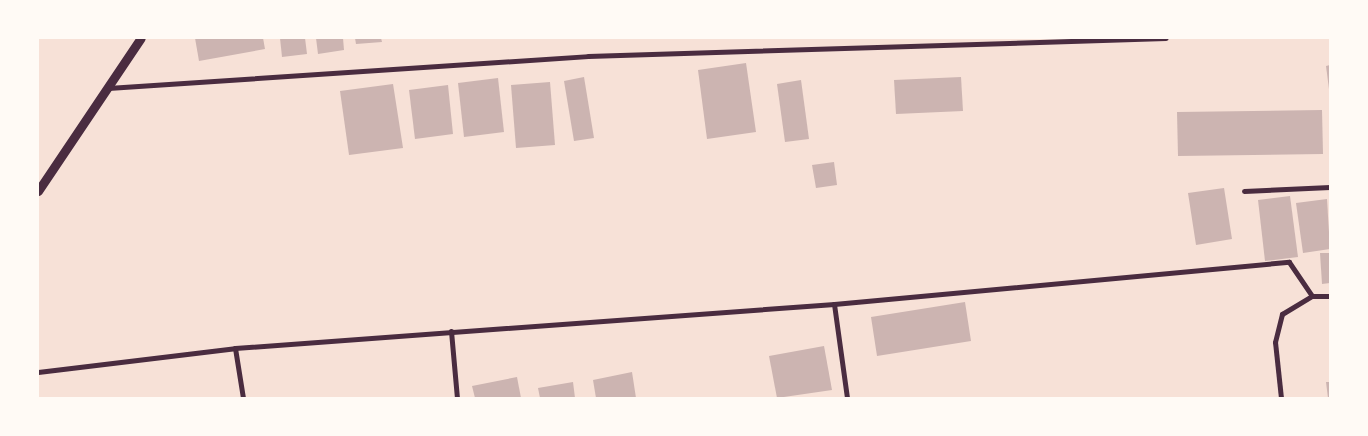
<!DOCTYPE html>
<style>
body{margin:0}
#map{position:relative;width:1368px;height:436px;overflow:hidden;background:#f7e1d7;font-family:Helvetica,sans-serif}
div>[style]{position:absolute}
.building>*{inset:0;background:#ccb4b1}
.minor>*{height:5px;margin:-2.5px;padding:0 2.5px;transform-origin:2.5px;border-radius:2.5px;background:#4a2c40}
.tertiary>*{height:9px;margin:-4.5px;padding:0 4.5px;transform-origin:4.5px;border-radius:4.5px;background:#4a2c40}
span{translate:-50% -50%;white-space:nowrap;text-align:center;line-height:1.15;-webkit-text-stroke:4px #fffaf5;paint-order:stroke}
.frame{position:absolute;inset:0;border:39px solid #fffaf5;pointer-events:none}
</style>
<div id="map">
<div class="building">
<div style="clip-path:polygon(195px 38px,263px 38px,265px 49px,199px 61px)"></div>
<div style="clip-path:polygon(280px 38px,305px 38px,307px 54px,282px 57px)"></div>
<div style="clip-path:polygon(316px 38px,343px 38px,344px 50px,318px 54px)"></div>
<div style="clip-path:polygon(355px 38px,381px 38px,382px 42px,356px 44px)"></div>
<div style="clip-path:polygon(746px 63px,756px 132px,707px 139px,698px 70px)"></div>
<div style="clip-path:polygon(1330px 65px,1330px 89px,1329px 89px,1326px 66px)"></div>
<div style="clip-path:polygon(584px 77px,594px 138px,574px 141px,564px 81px)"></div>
<div style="clip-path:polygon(961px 77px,963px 111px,896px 114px,894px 80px)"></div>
<div style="clip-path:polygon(498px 78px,504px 132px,464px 137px,458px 83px)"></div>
<div style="clip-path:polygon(801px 80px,809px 139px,785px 142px,777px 84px)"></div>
<div style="clip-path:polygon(550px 82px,555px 145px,516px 148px,511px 85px)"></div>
<div style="clip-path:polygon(393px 84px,403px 148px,349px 155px,340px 91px)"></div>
<div style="clip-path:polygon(448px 85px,453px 134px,415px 139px,409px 90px)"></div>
<div style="clip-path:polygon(1322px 110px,1323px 154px,1178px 156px,1177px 112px)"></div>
<div style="clip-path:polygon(834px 162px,837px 185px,816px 188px,812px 165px)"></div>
<div style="clip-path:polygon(1224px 188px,1232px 239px,1196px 245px,1188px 193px)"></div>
<div style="clip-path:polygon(1290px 196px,1298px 257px,1265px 261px,1258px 200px)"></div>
<div style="clip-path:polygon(1327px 199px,1330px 249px,1303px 253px,1296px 203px)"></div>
<div style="clip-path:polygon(1320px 253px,1330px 253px,1330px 283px,1322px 284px)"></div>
<div style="clip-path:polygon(965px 302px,971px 341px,877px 356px,871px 317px)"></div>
<div style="clip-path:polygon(824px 346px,832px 390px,777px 398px,769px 356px)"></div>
<div style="clip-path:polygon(632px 372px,636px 398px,596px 398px,593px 380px)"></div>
<div style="clip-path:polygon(517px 377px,521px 398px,475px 398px,472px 386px)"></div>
<div style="clip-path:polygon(573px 382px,575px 398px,540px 398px,538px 388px)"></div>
<div style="clip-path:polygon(1326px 382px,1330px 382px,1330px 398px,1328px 398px)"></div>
</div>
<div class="minor">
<div style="left:108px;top:88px;width:481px;rotate:-3.8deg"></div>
<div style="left:588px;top:56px;width:578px;rotate:-1.78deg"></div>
<div style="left:1244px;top:191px;width:86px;rotate:-2.7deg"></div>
<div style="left:834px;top:304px;width:95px;rotate:82.1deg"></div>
<div style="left:451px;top:331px;width:67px;rotate:84.9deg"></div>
<div style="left:235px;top:348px;width:51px;rotate:80.9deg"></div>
<div style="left:38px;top:372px;width:198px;rotate:-6.9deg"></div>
<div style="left:235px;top:348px;width:601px;rotate:-4.2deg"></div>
<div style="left:834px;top:304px;width:457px;rotate:-5.3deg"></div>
<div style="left:1289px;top:262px;width:41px;rotate:55.9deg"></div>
<div style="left:1281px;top:398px;width:56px;rotate:-96.1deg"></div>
<div style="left:1275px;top:342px;width:29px;rotate:-76deg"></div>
<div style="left:1282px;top:314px;width:35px;rotate:-31deg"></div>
<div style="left:1312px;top:296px;width:18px"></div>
</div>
<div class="tertiary">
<div style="left:38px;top:191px;width:184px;rotate:-56.1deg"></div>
</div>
<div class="frame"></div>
</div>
